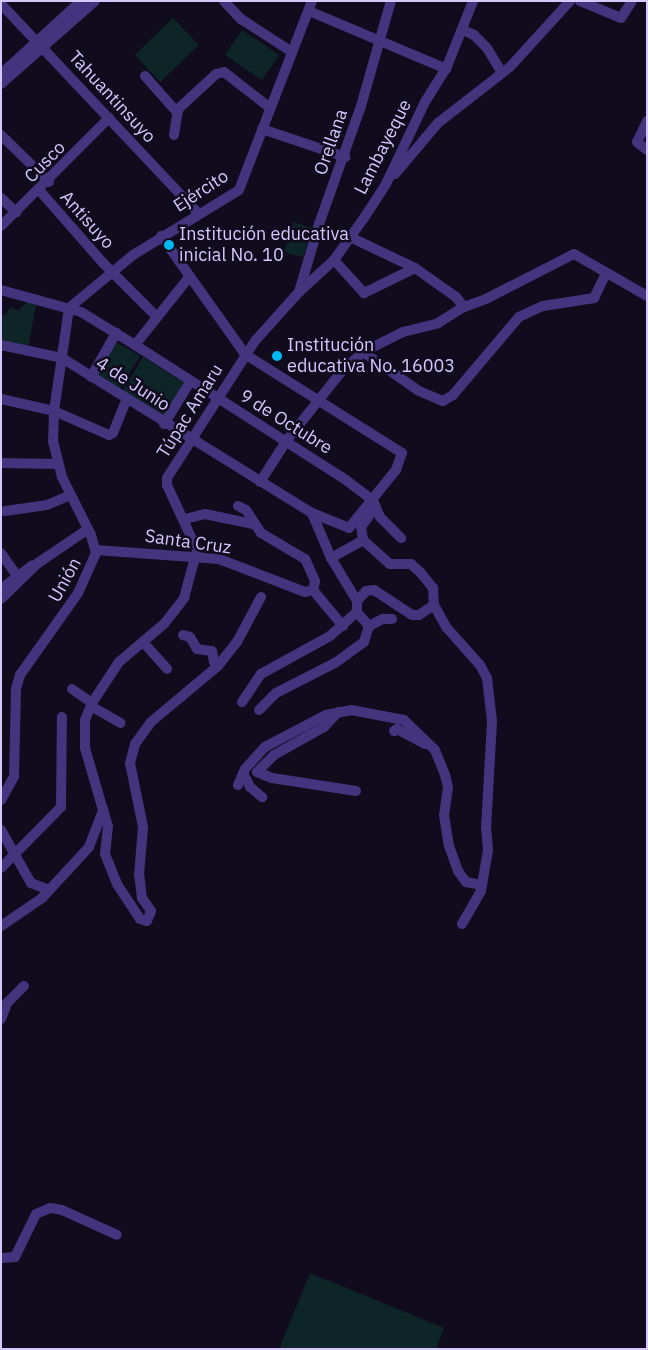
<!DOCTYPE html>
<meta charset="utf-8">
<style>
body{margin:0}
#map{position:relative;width:648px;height:1350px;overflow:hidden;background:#110b1e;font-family:"IBM Plex Sans",sans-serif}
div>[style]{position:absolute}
.green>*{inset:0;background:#0e2528}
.minor>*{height:10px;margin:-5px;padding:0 5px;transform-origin:5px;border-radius:5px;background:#42357e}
.dots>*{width:14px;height:14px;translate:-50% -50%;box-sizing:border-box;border:2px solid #110b1e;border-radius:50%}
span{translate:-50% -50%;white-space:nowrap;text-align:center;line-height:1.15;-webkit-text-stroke:5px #110b1e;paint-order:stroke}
.street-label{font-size:18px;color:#d6c8ff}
.poi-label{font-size:18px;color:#d6c8ff}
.left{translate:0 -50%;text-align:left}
.frame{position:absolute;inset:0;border:2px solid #d6c8ff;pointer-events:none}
</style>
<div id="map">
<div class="green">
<div style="clip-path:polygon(173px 18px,199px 45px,160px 82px,135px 55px)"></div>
<div style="clip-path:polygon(242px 30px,279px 55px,262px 80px,225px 55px)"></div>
<div style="clip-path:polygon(293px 222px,312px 228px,303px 257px,284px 252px)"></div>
<div style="clip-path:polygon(28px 301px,36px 305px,28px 348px,1px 341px,1px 315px,6px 315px,10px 307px,18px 311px)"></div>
<div style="clip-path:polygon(116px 342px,140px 356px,120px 388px,97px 374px)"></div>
<div style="clip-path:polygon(143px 357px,184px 383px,163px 418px,122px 392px)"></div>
<div style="clip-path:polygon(310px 1273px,444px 1328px,436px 1349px,279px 1349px)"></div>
</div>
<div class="minor">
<div style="left:224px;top:1px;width:25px;rotate:47deg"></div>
<div style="left:241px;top:19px;width:61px;rotate:32.9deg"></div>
<div style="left:580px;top:1px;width:44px;rotate:22.5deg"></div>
<div style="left:621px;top:18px;width:20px;rotate:-57deg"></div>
<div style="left:1px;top:4px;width:287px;rotate:46.7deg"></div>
<div style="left:309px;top:11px;width:149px;rotate:22.9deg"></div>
<div style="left:463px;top:30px;width:12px;rotate:24deg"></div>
<div style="left:474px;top:35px;width:18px;rotate:45deg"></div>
<div style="left:487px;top:48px;width:29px;rotate:59deg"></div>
<div style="left:1px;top:74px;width:108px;rotate:-42.4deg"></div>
<div style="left:145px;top:76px;width:47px;rotate:48.5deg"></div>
<div style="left:176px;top:111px;width:54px;rotate:-42.8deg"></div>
<div style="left:216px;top:74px;width:8px;rotate:-14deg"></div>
<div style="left:224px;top:72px;width:58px;rotate:38deg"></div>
<div style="left:1px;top:84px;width:125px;rotate:-41.4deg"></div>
<div style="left:647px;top:121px;width:23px;rotate:115deg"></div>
<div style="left:637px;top:142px;width:13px;rotate:39deg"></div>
<div style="left:262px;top:129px;width:88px;rotate:18.6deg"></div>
<div style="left:1px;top:135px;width:67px;rotate:44.4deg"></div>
<div style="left:174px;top:135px;width:24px;rotate:-81deg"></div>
<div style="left:395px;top:174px;width:67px;rotate:-49.9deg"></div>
<div style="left:438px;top:123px;width:91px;rotate:-37.9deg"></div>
<div style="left:510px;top:67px;width:89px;rotate:-47.7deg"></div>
<div style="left:40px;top:191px;width:96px;rotate:48.8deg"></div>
<div style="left:103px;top:263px;width:76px;rotate:45deg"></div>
<div style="left:1px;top:198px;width:21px;rotate:43deg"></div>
<div style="left:1px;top:226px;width:153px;rotate:-45deg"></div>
<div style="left:350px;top:237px;width:72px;rotate:25.5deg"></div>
<div style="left:415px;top:268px;width:50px;rotate:35.3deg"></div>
<div style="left:456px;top:297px;width:13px;rotate:51deg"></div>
<div style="left:334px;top:260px;width:45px;rotate:47.7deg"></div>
<div style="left:364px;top:293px;width:57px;rotate:-26.1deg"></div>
<div style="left:1px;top:290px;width:83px;rotate:15.4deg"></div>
<div style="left:81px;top:312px;width:63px;rotate:31.4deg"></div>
<div style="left:135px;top:345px;width:250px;rotate:32.6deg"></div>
<div style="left:346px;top:480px;width:34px;rotate:37deg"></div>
<div style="left:373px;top:500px;width:18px;rotate:68deg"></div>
<div style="left:380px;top:517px;width:30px;rotate:45deg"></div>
<div style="left:299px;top:292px;width:71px;rotate:-73.6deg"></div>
<div style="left:319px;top:224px;width:125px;rotate:-70.4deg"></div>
<div style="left:361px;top:106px;width:109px;rotate:-74.1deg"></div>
<div style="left:69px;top:308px;width:83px;rotate:-39.6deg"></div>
<div style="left:133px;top:255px;width:124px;rotate:-31.5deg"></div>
<div style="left:239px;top:190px;width:203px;rotate:-68.9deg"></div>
<div style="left:1px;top:345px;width:62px;rotate:12deg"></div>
<div style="left:62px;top:358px;width:294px;rotate:31.8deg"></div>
<div style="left:312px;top:513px;width:40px;rotate:22deg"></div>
<div style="left:349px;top:528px;width:75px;rotate:-51deg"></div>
<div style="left:396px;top:470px;width:18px;rotate:-71deg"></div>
<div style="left:402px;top:453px;width:186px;rotate:-147.8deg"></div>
<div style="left:245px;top:354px;width:145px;rotate:-125.4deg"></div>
<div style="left:135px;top:345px;width:88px;rotate:-51.4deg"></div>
<div style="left:363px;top:352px;width:68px;rotate:34.9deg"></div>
<div style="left:419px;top:391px;width:26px;rotate:23deg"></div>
<div style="left:443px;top:401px;width:12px;rotate:-31deg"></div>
<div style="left:453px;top:395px;width:102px;rotate:-49.8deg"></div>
<div style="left:519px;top:317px;width:26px;rotate:-25deg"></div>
<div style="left:543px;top:306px;width:52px;rotate:-8.9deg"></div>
<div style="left:594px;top:298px;width:28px;rotate:-64deg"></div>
<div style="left:91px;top:377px;width:51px;rotate:-60.4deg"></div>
<div style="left:1px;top:399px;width:54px;rotate:12.8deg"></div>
<div style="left:54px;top:411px;width:60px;rotate:23.6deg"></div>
<div style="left:109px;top:435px;width:4px;rotate:-27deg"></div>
<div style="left:113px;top:433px;width:37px;rotate:-68deg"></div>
<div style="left:164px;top:424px;width:49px;rotate:-58.2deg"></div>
<div style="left:1px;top:463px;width:56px;rotate:1deg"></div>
<div style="left:260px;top:482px;width:50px;rotate:-57.3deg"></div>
<div style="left:287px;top:440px;width:87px;rotate:-51.5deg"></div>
<div style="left:341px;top:372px;width:30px;rotate:-42deg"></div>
<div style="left:363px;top:352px;width:45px;rotate:-26.6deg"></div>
<div style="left:403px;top:332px;width:36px;rotate:-14deg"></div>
<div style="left:438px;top:323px;width:31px;rotate:-32deg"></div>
<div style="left:464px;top:307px;width:23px;rotate:-20deg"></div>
<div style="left:486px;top:299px;width:99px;rotate:-27.1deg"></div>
<div style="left:574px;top:254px;width:84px;rotate:29.9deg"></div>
<div style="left:374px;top:509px;width:22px;rotate:126deg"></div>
<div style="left:361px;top:527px;width:13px;rotate:81deg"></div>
<div style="left:363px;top:540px;width:36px;rotate:42deg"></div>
<div style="left:390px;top:564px;width:21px"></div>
<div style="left:411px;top:564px;width:12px;rotate:42deg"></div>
<div style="left:420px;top:572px;width:21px;rotate:51deg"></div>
<div style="left:433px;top:588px;width:17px;rotate:87deg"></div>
<div style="left:434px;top:605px;width:26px;rotate:61deg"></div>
<div style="left:447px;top:628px;width:50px;rotate:48.3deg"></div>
<div style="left:480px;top:665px;width:15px;rotate:62deg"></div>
<div style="left:487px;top:678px;width:43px;rotate:83.4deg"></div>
<div style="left:492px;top:721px;width:106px;rotate:93.2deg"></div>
<div style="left:486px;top:827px;width:23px;rotate:85deg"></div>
<div style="left:488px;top:850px;width:42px;rotate:99.7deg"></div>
<div style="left:481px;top:891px;width:38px;rotate:120deg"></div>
<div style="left:5px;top:511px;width:42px;rotate:-8.1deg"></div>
<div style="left:47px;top:505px;width:25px;rotate:-23deg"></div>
<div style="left:312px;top:513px;width:49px;rotate:67.1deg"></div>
<div style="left:331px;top:558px;width:50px;rotate:58.8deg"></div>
<div style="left:185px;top:519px;width:21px;rotate:-14deg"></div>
<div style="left:205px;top:514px;width:48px;rotate:12deg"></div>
<div style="left:96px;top:550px;width:123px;rotate:4.2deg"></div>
<div style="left:219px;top:559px;width:92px;rotate:21deg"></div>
<div style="left:305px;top:592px;width:8px;rotate:-14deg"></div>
<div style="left:313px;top:590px;width:9px;rotate:-77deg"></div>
<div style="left:315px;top:581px;width:24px;rotate:-114deg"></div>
<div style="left:305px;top:559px;width:51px;rotate:-149.4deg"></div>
<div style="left:261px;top:533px;width:27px;rotate:-123deg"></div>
<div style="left:246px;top:510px;width:9px;rotate:-153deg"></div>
<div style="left:1px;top:553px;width:28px;rotate:55deg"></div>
<div style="left:331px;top:558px;width:37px;rotate:-29deg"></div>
<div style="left:1px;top:589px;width:39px;rotate:-37deg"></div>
<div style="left:313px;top:590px;width:47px;rotate:50.2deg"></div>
<div style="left:1px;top:599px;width:52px;rotate:-44.2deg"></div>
<div style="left:38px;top:563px;width:60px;rotate:-34.2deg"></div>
<div style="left:369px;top:626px;width:16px;rotate:-27deg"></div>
<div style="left:383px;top:619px;width:9px"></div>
<div style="left:183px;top:635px;width:7px;rotate:16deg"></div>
<div style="left:190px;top:637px;width:14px;rotate:60deg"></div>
<div style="left:197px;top:649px;width:15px;rotate:8deg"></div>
<div style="left:212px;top:651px;width:11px;rotate:80deg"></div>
<div style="left:214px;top:662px;width:7px"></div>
<div style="left:143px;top:642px;width:36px;rotate:48deg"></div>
<div style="left:72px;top:689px;width:24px;rotate:35deg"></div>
<div style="left:242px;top:702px;width:34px;rotate:-56deg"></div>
<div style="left:261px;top:674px;width:79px;rotate:-28.8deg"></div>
<div style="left:330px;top:636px;width:36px;rotate:-42deg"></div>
<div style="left:91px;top:706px;width:34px;rotate:30deg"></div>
<div style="left:259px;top:710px;width:24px;rotate:-45deg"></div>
<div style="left:276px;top:693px;width:66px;rotate:-27deg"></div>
<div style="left:335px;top:663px;width:36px;rotate:-36deg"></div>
<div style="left:364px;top:642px;width:17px;rotate:-73deg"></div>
<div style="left:369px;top:626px;width:18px;rotate:-131deg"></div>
<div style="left:357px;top:612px;width:11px;rotate:-90deg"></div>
<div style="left:357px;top:601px;width:13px;rotate:-48deg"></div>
<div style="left:366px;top:591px;width:8px;rotate:-7deg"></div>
<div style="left:374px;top:590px;width:45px;rotate:33.3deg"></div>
<div style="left:412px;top:615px;width:7px"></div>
<div style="left:419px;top:615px;width:18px;rotate:-34deg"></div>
<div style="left:338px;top:712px;width:21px;rotate:133deg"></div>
<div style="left:324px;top:727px;width:57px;rotate:150.8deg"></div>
<div style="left:274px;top:755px;width:24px;rotate:135deg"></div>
<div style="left:257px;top:772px;width:16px;rotate:22deg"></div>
<div style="left:272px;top:778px;width:85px;rotate:8.8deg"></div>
<div style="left:394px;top:731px;width:4px;rotate:-34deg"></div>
<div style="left:397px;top:729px;width:32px;rotate:28deg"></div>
<div style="left:243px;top:773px;width:16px;rotate:63deg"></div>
<div style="left:250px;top:787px;width:16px;rotate:40deg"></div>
<div style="left:238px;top:785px;width:17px;rotate:-66deg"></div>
<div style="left:245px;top:769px;width:30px;rotate:-48deg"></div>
<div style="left:265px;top:747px;width:69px;rotate:-27.7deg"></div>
<div style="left:326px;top:715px;width:25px;rotate:-11deg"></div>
<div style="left:351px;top:710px;width:54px;rotate:10.7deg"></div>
<div style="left:404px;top:720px;width:43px;rotate:44.1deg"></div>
<div style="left:435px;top:750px;width:27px;rotate:68deg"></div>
<div style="left:445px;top:775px;width:12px;rotate:76deg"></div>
<div style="left:448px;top:787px;width:28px;rotate:98deg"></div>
<div style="left:444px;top:815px;width:31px;rotate:81deg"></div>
<div style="left:449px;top:846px;width:27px;rotate:70deg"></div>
<div style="left:458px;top:871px;width:14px;rotate:54deg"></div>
<div style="left:466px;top:882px;width:15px;rotate:11deg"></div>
<div style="left:1px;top:800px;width:26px;rotate:-61deg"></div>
<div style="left:14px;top:777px;width:88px;rotate:-88.7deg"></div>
<div style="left:16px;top:689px;width:15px;rotate:-74deg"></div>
<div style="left:20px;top:675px;width:100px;rotate:-54.7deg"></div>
<div style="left:78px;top:593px;width:44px;rotate:-65.8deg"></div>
<div style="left:96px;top:553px;width:19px;rotate:-106deg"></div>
<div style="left:91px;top:535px;width:65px;rotate:-116.6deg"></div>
<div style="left:62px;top:477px;width:36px;rotate:-104deg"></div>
<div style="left:53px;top:442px;width:31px;rotate:-88deg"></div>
<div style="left:54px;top:411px;width:104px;rotate:-81.7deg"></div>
<div style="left:103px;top:810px;width:17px;rotate:73deg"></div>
<div style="left:108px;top:826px;width:28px;rotate:96deg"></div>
<div style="left:105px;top:854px;width:32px;rotate:68deg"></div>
<div style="left:117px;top:884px;width:42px;rotate:56.7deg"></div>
<div style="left:140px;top:919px;width:7px;rotate:16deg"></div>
<div style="left:147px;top:921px;width:11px;rotate:-68deg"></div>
<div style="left:151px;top:911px;width:16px;rotate:-125deg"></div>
<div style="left:142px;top:898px;width:23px;rotate:-97deg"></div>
<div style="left:139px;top:875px;width:48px;rotate:-85.2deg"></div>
<div style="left:143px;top:827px;width:65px;rotate:-101.5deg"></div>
<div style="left:130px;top:763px;width:20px;rotate:-75deg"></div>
<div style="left:135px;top:744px;width:27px;rotate:-54deg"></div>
<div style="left:151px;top:722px;width:87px;rotate:-39.9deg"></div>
<div style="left:218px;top:666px;width:31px;rotate:-52deg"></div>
<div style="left:237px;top:642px;width:51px;rotate:-61.9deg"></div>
<div style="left:1px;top:830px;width:61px;rotate:60.5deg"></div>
<div style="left:31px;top:883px;width:17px;rotate:21deg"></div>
<div style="left:1px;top:868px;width:86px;rotate:-45.5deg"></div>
<div style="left:61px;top:807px;width:90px;rotate:-89.4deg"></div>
<div style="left:1px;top:926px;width:50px;rotate:-34.3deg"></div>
<div style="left:42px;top:898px;width:69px;rotate:-47.3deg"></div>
<div style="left:89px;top:847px;width:40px;rotate:-69deg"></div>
<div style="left:103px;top:810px;width:65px;rotate:-106.2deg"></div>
<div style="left:85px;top:748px;width:28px;rotate:-90deg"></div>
<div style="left:85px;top:720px;width:18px;rotate:-68deg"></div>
<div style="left:92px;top:703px;width:49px;rotate:-56.6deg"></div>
<div style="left:119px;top:662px;width:59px;rotate:-40.2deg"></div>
<div style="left:164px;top:624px;width:33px;rotate:-52deg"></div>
<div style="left:184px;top:598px;width:50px;rotate:-74.8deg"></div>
<div style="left:197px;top:550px;width:72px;rotate:-114.8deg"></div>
<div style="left:167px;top:485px;width:7px;rotate:-90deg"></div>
<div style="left:167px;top:478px;width:163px;rotate:-57.3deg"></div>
<div style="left:255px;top:341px;width:64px;rotate:-48.1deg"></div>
<div style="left:298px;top:293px;width:49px;rotate:-42.5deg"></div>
<div style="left:334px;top:260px;width:52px;rotate:-54.5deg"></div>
<div style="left:364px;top:218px;width:40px;rotate:-57.1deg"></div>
<div style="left:386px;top:184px;width:91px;rotate:-64.6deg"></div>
<div style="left:425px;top:102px;width:39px;rotate:-58deg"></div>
<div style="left:446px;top:69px;width:73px;rotate:-68.3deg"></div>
<div style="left:1px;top:1019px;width:17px;rotate:-69deg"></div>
<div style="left:7px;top:1003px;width:24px;rotate:-45deg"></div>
<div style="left:1px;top:1258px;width:14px;rotate:-4deg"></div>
<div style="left:15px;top:1257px;width:48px;rotate:-64deg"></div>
<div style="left:36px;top:1214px;width:15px;rotate:-23deg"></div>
<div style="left:50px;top:1208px;width:12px;rotate:9deg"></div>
<div style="left:62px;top:1210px;width:60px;rotate:24.4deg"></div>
</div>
<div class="dots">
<div style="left:169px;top:245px;background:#00b9f3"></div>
<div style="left:277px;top:356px;background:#00b9f3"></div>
</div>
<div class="street-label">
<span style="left:112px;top:97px;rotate:47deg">Tahuantinsuyo</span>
<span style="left:331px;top:142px;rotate:-71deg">Orellana</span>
<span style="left:383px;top:147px;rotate:-63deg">Lambayeque</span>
<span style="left:45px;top:162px;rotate:-46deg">Cusco</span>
<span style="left:201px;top:191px;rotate:-33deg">Ejército</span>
<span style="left:87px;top:220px;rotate:48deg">Antisuyo</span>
<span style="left:133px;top:384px;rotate:33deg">4 de Junio</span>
<span style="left:190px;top:411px;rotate:-58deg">Túpac Amaru</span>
<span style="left:286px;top:422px;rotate:32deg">9 de Octubre</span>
<span style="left:188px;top:542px;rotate:8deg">Santa Cruz</span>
<span style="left:65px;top:580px;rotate:-61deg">Unión</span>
</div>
<div class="poi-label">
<span class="left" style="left:179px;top:245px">Institución educativa<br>inicial No. 10</span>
<span class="left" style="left:287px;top:356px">Institución<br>educativa No. 16003</span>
</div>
<div class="frame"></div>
</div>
